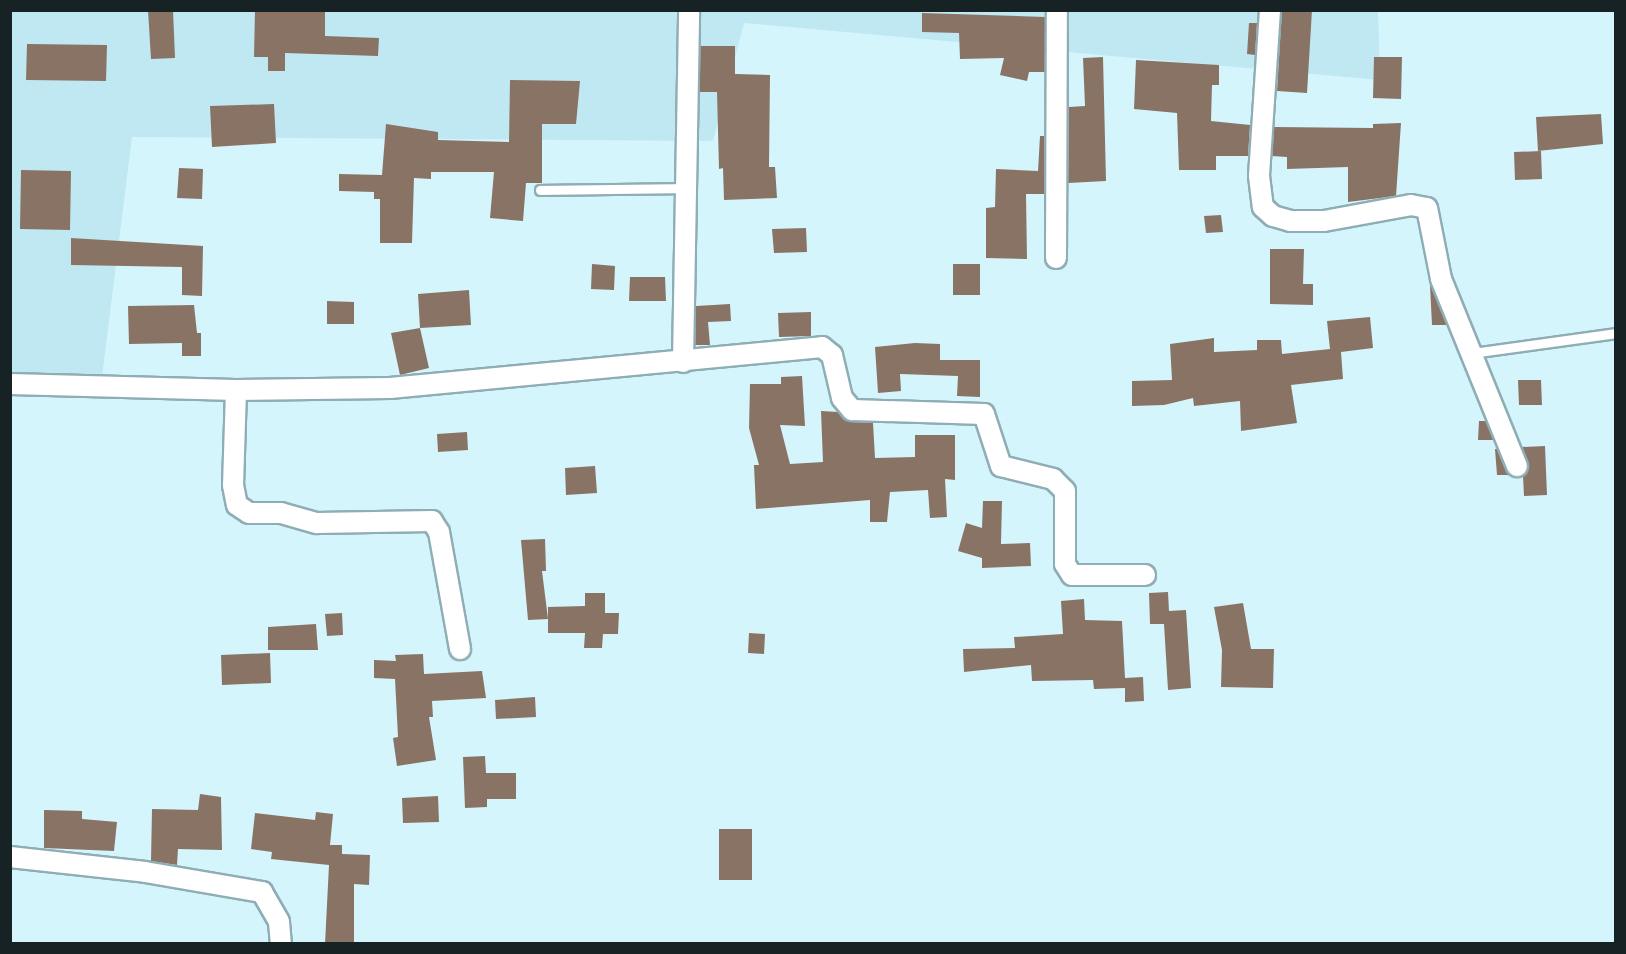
<!DOCTYPE html>
<style>
body{margin:0}
#map{position:relative;width:1626px;height:954px;overflow:hidden;background:#d5f5fd;font-family:"Roboto Serif",serif}
div>[style]{position:absolute}
.built>*{inset:0;background:#c0e8f3}
.building>*{inset:0;background:#897365}
.roads{filter:drop-shadow(2px 0 #8fadb5) drop-shadow(-2px 0 #8fadb5) drop-shadow(0 2px #8fadb5) drop-shadow(0 -2px #8fadb5)}
.service>*{height:9px;margin:-4.5px;padding:0 4.5px;transform-origin:4.5px;border-radius:4.5px;background:#fff}
.minor>*{height:20px;margin:-10px;padding:0 10px;transform-origin:10px;border-radius:10px;background:#fff}
span{translate:-50% -50%;white-space:nowrap;text-align:center;line-height:1.15;-webkit-text-stroke:4.5px #d5f5fd;paint-order:stroke}
.frame{position:absolute;inset:0;border:12px solid #162224;pointer-events:none}
</style>
<div id="map">
<div class="built">
<div style="clip-path:polygon(11px 11px,1378px 11px,1380px 80px,744px 23px,713px 141px,132px 137px,100px 393px,11px 392px)"></div>
</div>
<div class="building">
<div style="clip-path:polygon(148px 10px,173px 10px,175px 58px,151px 59px)"></div>
<div style="clip-path:polygon(255px 10px,325px 10px,325px 36px,379px 38px,378px 56px,285px 53px,285px 71px,268px 71px,268px 57px,254px 57px)"></div>
<div style="clip-path:polygon(1282px 10px,1312px 10px,1307px 93px,1277px 91px)"></div>
<div style="clip-path:polygon(922px 13px,1045px 17px,1045px 72px,1029px 72px,1027px 81px,1000px 75px,1004px 58px,960px 59px,959px 33px,922px 32px)"></div>
<div style="clip-path:polygon(1249px 23px,1257px 23px,1254px 75px,1255px 55px,1247px 54px)"></div>
<div style="clip-path:polygon(27px 44px,107px 45px,106px 81px,26px 80px)"></div>
<div style="clip-path:polygon(700px 46px,735px 46px,735px 74px,770px 75px,769px 167px,775px 167px,777px 198px,724px 200px,723px 168px,719px 169px,717px 92px,700px 92px)"></div>
<div style="clip-path:polygon(1103px 57px,1106px 181px,1068px 183px,1069px 107px,1085px 106px,1083px 58px)"></div>
<div style="clip-path:polygon(1374px 57px,1402px 57px,1401px 99px,1373px 98px)"></div>
<div style="clip-path:polygon(1136px 60px,1219px 65px,1219px 85px,1212px 85px,1211px 121px,1250px 125px,1248px 156px,1216px 156px,1216px 170px,1179px 170px,1177px 113px,1134px 109px)"></div>
<div style="clip-path:polygon(510px 80px,580px 81px,576px 124px,542px 124px,542px 183px,526px 183px,523px 221px,490px 218px,494px 172px,431px 172px,431px 179px,414px 178px,412px 243px,380px 243px,380px 199px,374px 199px,374px 192px,339px 191px,339px 174px,382px 175px,386px 124px,438px 132px,438px 140px,509px 142px)"></div>
<div style="clip-path:polygon(274px 104px,276px 143px,212px 147px,210px 106px)"></div>
<div style="clip-path:polygon(1601px 114px,1603px 144px,1538px 151px,1536px 117px)"></div>
<div style="clip-path:polygon(1401px 123px,1396px 196px,1348px 202px,1348px 167px,1287px 169px,1287px 157px,1272px 156px,1274px 127px,1373px 128px,1373px 124px)"></div>
<div style="clip-path:polygon(1040px 136px,1044px 136px,1044px 194px,1026px 194px,1027px 259px,986px 258px,986px 208px,995px 207px,996px 169px,1038px 171px)"></div>
<div style="clip-path:polygon(1541px 151px,1542px 179px,1515px 180px,1514px 152px)"></div>
<div style="clip-path:polygon(179px 168px,203px 169px,202px 199px,177px 198px)"></div>
<div style="clip-path:polygon(21px 170px,71px 171px,70px 230px,20px 229px)"></div>
<div style="clip-path:polygon(1221px 215px,1223px 232px,1206px 233px,1204px 216px)"></div>
<div style="clip-path:polygon(806px 228px,807px 252px,774px 253px,772px 229px)"></div>
<div style="clip-path:polygon(71px 238px,203px 246px,202px 296px,182px 295px,182px 267px,71px 265px)"></div>
<div style="clip-path:polygon(1270px 249px,1304px 249px,1303px 284px,1313px 284px,1313px 305px,1270px 304px)"></div>
<div style="clip-path:polygon(592px 264px,615px 266px,614px 290px,591px 289px)"></div>
<div style="clip-path:polygon(953px 264px,980px 264px,980px 295px,953px 295px)"></div>
<div style="clip-path:polygon(630px 277px,665px 277px,666px 301px,629px 301px)"></div>
<div style="clip-path:polygon(1430px 285px,1431px 285px,1447px 325px,1432px 325px)"></div>
<div style="clip-path:polygon(469px 290px,471px 325px,420px 328px,429px 368px,400px 375px,391px 333px,420px 328px,418px 294px)"></div>
<div style="clip-path:polygon(327px 301px,354px 302px,354px 324px,327px 324px)"></div>
<div style="clip-path:polygon(730px 304px,731px 321px,708px 322px,710px 345px,695px 345px,696px 306px)"></div>
<div style="clip-path:polygon(194px 305px,197px 333px,201px 333px,201px 356px,182px 356px,182px 343px,129px 344px,128px 306px)"></div>
<div style="clip-path:polygon(811px 312px,811px 336px,779px 337px,778px 313px)"></div>
<div style="clip-path:polygon(1370px 317px,1373px 348px,1341px 352px,1343px 379px,1291px 385px,1297px 423px,1241px 431px,1240px 401px,1194px 406px,1193px 398px,1164px 405px,1132px 406px,1132px 381px,1172px 380px,1170px 344px,1214px 338px,1214px 352px,1257px 350px,1257px 340px,1281px 340px,1282px 354px,1330px 349px,1327px 321px)"></div>
<div style="clip-path:polygon(915px 343px,940px 344px,940px 360px,980px 360px,980px 397px,957px 396px,958px 376px,900px 374px,901px 391px,878px 393px,875px 347px)"></div>
<div style="clip-path:polygon(802px 376px,805px 426px,780px 425px,790px 464px,823px 462px,821px 411px,838px 412px,851px 422px,873px 423px,875px 458px,915px 457px,915px 435px,955px 435px,955px 480px,945px 479px,947px 517px,930px 518px,928px 490px,890px 492px,887px 522px,870px 522px,870px 500px,756px 509px,754px 465px,759px 465px,749px 428px,750px 384px,781px 384px,781px 377px)"></div>
<div style="clip-path:polygon(1518px 380px,1541px 380px,1542px 405px,1519px 405px)"></div>
<div style="clip-path:polygon(1479px 421px,1486px 421px,1494px 440px,1478px 440px)"></div>
<div style="clip-path:polygon(467px 432px,468px 450px,438px 452px,437px 434px)"></div>
<div style="clip-path:polygon(1545px 446px,1547px 495px,1524px 496px,1523px 476px,1529px 467px,1522px 447px)"></div>
<div style="clip-path:polygon(1495px 449px,1497px 449px,1509px 475px,1497px 475px)"></div>
<div style="clip-path:polygon(595px 466px,597px 493px,566px 495px,565px 468px)"></div>
<div style="clip-path:polygon(983px 501px,1002px 501px,1001px 544px,1030px 543px,1031px 566px,982px 568px,982px 558px,958px 551px,966px 523px,982px 528px)"></div>
<div style="clip-path:polygon(545px 539px,546px 571px,542px 571px,548px 619px,528px 620px,521px 540px)"></div>
<div style="clip-path:polygon(1168px 592px,1169px 611px,1186px 610px,1191px 688px,1168px 690px,1164px 624px,1150px 624px,1149px 593px)"></div>
<div style="clip-path:polygon(585px 593px,605px 593px,605px 613px,619px 613px,618px 634px,603px 634px,602px 648px,584px 648px,585px 633px,548px 633px,548px 607px,585px 606px)"></div>
<div style="clip-path:polygon(1084px 599px,1085px 620px,1122px 621px,1125px 678px,1143px 677px,1144px 701px,1125px 702px,1125px 688px,1094px 689px,1093px 680px,1032px 681px,1031px 665px,964px 672px,963px 649px,1015px 648px,1014px 637px,1063px 634px,1061px 601px)"></div>
<div style="clip-path:polygon(1243px 603px,1251px 649px,1274px 649px,1273px 688px,1221px 687px,1222px 650px,1214px 607px)"></div>
<div style="clip-path:polygon(342px 613px,343px 635px,327px 636px,325px 614px)"></div>
<div style="clip-path:polygon(316px 624px,318px 650px,268px 650px,268px 627px)"></div>
<div style="clip-path:polygon(749px 633px,765px 634px,764px 654px,748px 653px)"></div>
<div style="clip-path:polygon(270px 653px,271px 683px,222px 685px,221px 655px)"></div>
<div style="clip-path:polygon(423px 654px,424px 674px,482px 671px,486px 698px,432px 701px,433px 717px,429px 717px,436px 760px,397px 766px,393px 738px,398px 737px,395px 679px,374px 678px,374px 660px,396px 661px,395px 655px)"></div>
<div style="clip-path:polygon(535px 697px,536px 717px,496px 719px,495px 700px)"></div>
<div style="clip-path:polygon(485px 756px,486px 773px,516px 773px,516px 799px,487px 799px,487px 807px,465px 808px,463px 757px)"></div>
<div style="clip-path:polygon(200px 794px,221px 797px,222px 850px,178px 849px,177px 865px,151px 861px,152px 809px,198px 810px)"></div>
<div style="clip-path:polygon(438px 796px,439px 822px,403px 823px,402px 798px)"></div>
<div style="clip-path:polygon(44px 810px,82px 811px,82px 819px,117px 822px,114px 851px,44px 848px)"></div>
<div style="clip-path:polygon(316px 812px,333px 814px,330px 845px,342px 845px,342px 854px,370px 855px,369px 885px,354px 884px,354px 944px,325px 944px,329px 865px,271px 859px,272px 852px,251px 849px,255px 813px,315px 820px)"></div>
<div style="clip-path:polygon(719px 829px,752px 829px,752px 880px,719px 880px)"></div>
</div>
<div class="roads">
<div class="service">
<div style="left:540px;top:190px;width:147px;rotate:-0.8deg"></div>
<div style="left:1472px;top:353px;width:145px;rotate:-7.9deg"></div>
</div>
<div class="minor">
<div style="left:1270px;top:10px;width:166px;rotate:93.8deg"></div>
<div style="left:1259px;top:176px;width:31px;rotate:83deg"></div>
<div style="left:1263px;top:207px;width:13px;rotate:42deg"></div>
<div style="left:1273px;top:216px;width:18px;rotate:16deg"></div>
<div style="left:1290px;top:221px;width:34px"></div>
<div style="left:1324px;top:221px;width:88px;rotate:-10.4deg"></div>
<div style="left:1411px;top:205px;width:16px;rotate:11deg"></div>
<div style="left:1427px;top:208px;width:72px;rotate:78.8deg"></div>
<div style="left:1441px;top:279px;width:202px;rotate:67.9deg"></div>
<div style="left:1056px;top:258px;width:248px;rotate:-89.8deg"></div>
<div style="left:683px;top:362px;width:352px;rotate:-89deg"></div>
<div style="left:10px;top:384px;width:226px;rotate:1.5deg"></div>
<div style="left:236px;top:390px;width:154px;rotate:-0.7deg"></div>
<div style="left:390px;top:388px;width:434px;rotate:-5.4deg"></div>
<div style="left:822px;top:347px;width:13px;rotate:39deg"></div>
<div style="left:832px;top:355px;width:44px;rotate:76.9deg"></div>
<div style="left:842px;top:398px;width:16px;rotate:50deg"></div>
<div style="left:852px;top:410px;width:132px;rotate:1.7deg"></div>
<div style="left:984px;top:414px;width:55px;rotate:71.9deg"></div>
<div style="left:1001px;top:466px;width:54px;rotate:14deg"></div>
<div style="left:1053px;top:479px;width:17px;rotate:45deg"></div>
<div style="left:1065px;top:491px;width:73px;rotate:90deg"></div>
<div style="left:1065px;top:564px;width:13px;rotate:58deg"></div>
<div style="left:1072px;top:575px;width:73px"></div>
<div style="left:236px;top:390px;width:95px;rotate:91.8deg"></div>
<div style="left:233px;top:485px;width:20px;rotate:79deg"></div>
<div style="left:237px;top:505px;width:14px;rotate:34deg"></div>
<div style="left:249px;top:513px;width:32px"></div>
<div style="left:281px;top:513px;width:37px;rotate:16deg"></div>
<div style="left:317px;top:523px;width:115px;rotate:-1deg"></div>
<div style="left:432px;top:521px;width:13px;rotate:58deg"></div>
<div style="left:439px;top:532px;width:119px;rotate:79.8deg"></div>
<div style="left:10px;top:857px;width:136px;rotate:6.3deg"></div>
<div style="left:145px;top:872px;width:119px;rotate:9.7deg"></div>
<div style="left:262px;top:892px;width:34px;rotate:60deg"></div>
<div style="left:279px;top:922px;width:22px;rotate:85deg"></div>
</div>
</div>
<div class="frame"></div>
</div>
